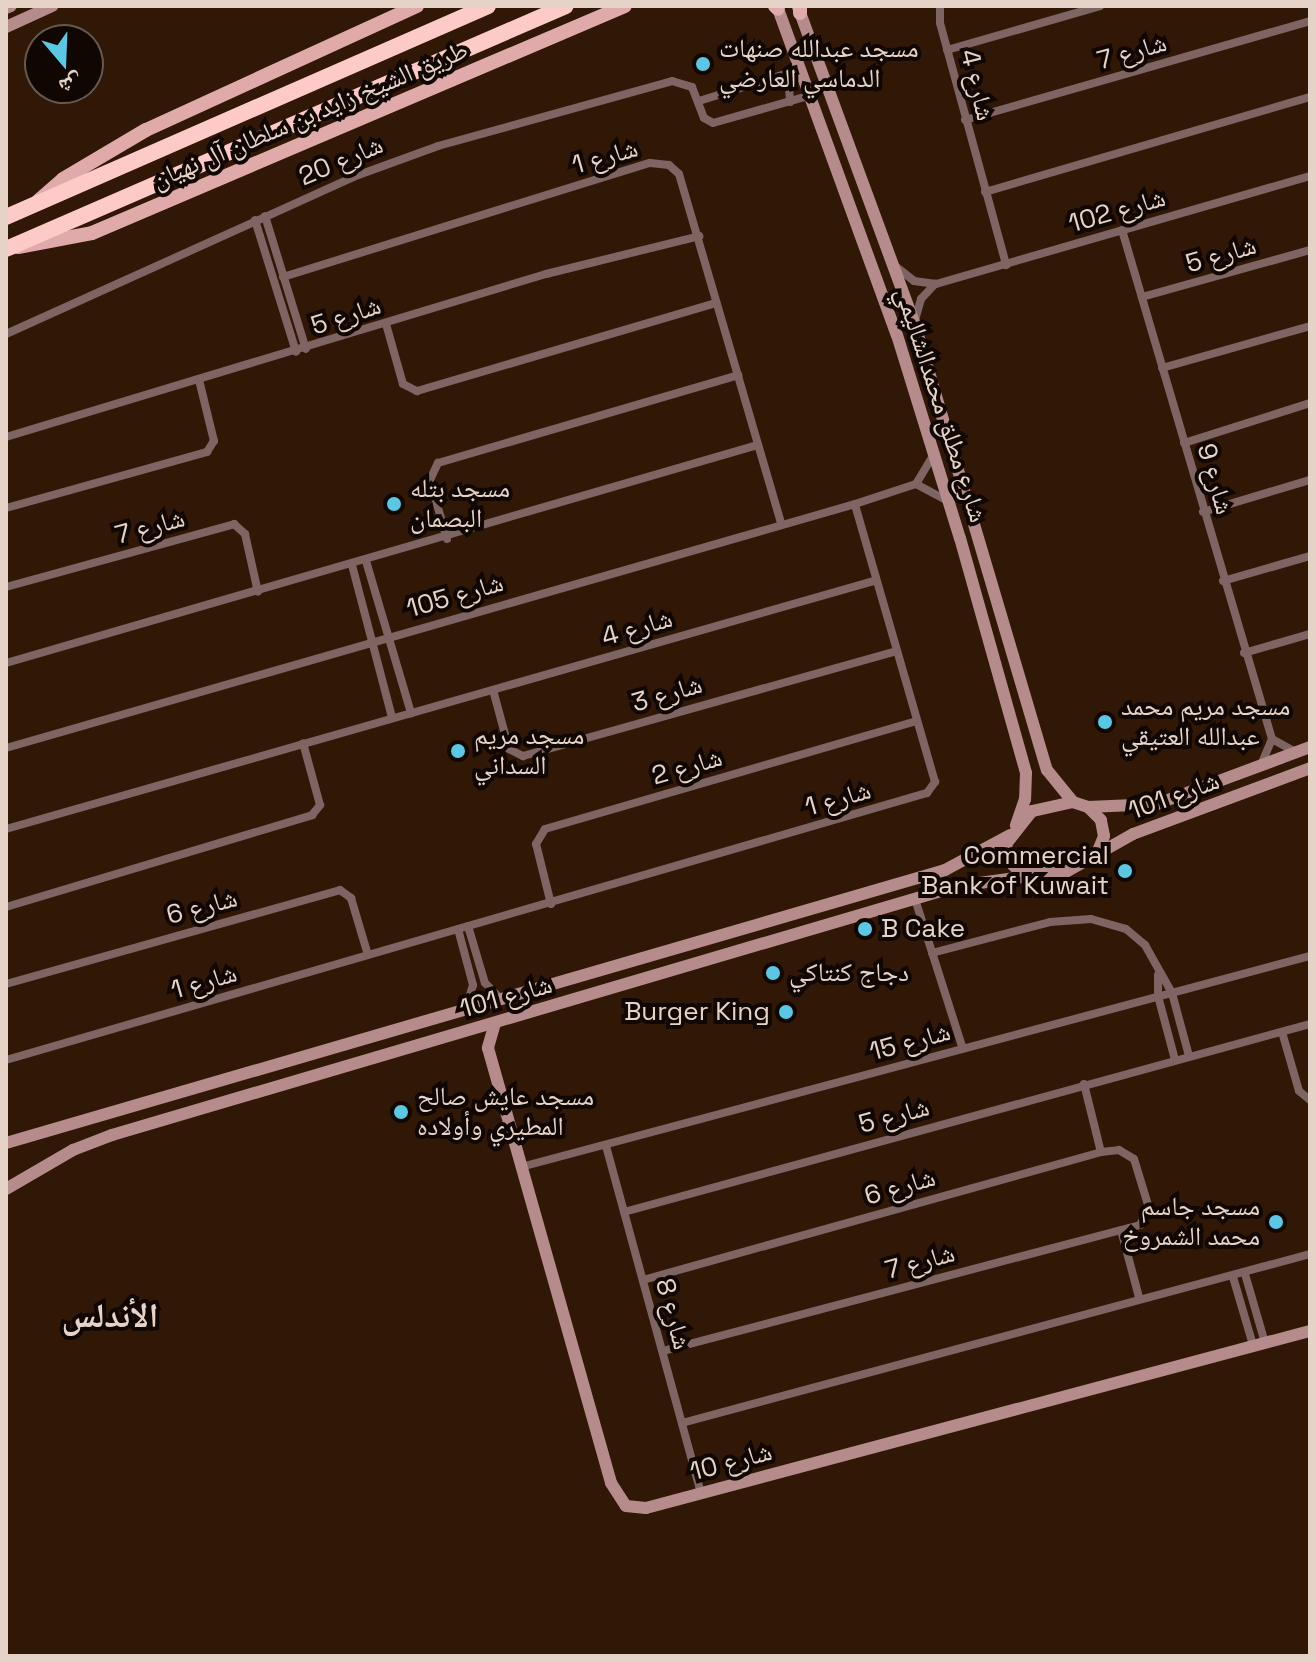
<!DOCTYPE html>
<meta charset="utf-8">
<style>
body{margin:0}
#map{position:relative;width:1316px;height:1662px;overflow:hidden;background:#311806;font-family:"Space Grotesk","Noto Naskh Arabic",sans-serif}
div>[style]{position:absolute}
.street>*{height:8px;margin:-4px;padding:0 4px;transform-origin:4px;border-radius:4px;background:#7e6564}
.secondary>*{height:12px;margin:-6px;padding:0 6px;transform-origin:6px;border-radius:6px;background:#b58c8b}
.primary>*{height:14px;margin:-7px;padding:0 7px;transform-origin:7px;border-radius:7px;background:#dfaaa9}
.highway>*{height:16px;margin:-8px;padding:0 8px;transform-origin:8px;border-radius:8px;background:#fdcac8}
.dots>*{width:22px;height:22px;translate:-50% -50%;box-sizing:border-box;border:4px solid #110702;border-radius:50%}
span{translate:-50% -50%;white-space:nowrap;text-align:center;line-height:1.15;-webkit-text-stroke:8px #110702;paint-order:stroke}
.poi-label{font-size:26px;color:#e5d3c8}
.left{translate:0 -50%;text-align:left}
.right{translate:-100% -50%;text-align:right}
.street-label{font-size:26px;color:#e5d3c8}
.district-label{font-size:34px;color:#e5d3c8;font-weight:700}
.frame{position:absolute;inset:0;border:8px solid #e5d3c8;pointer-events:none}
.north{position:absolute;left:24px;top:24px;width:80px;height:80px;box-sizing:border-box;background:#110702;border:2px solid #665951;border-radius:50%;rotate:161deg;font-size:22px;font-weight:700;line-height:32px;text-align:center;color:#e5d3c8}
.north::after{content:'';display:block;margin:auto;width:28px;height:36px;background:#5ac8e5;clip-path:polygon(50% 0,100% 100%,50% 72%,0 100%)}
</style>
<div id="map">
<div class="street">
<div style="left:940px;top:6px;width:17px;rotate:90deg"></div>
<div style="left:940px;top:23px;width:251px;rotate:74.7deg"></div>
<div style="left:947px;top:50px;width:159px;rotate:-16deg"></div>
<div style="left:781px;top:76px;width:14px;rotate:54deg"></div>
<div style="left:789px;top:87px;width:15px;rotate:86deg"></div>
<div style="left:699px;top:101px;width:107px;rotate:-17.4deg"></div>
<div style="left:965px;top:120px;width:359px;rotate:-16deg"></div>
<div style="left:985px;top:192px;width:339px;rotate:-16.3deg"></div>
<div style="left:265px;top:216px;width:139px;rotate:72.9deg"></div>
<div style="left:255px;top:220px;width:138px;rotate:72.7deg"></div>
<div style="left:1122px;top:230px;width:531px;rotate:73.58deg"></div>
<div style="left:1272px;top:739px;width:28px;rotate:113deg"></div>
<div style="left:895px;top:266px;width:24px;rotate:38deg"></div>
<div style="left:914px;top:281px;width:22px;rotate:8deg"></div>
<div style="left:936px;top:284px;width:389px;rotate:-16.1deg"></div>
<div style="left:283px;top:277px;width:384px;rotate:-17.3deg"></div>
<div style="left:650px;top:163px;width:19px;rotate:6deg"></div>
<div style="left:669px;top:165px;width:13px;rotate:42deg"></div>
<div style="left:679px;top:174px;width:364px;rotate:73.7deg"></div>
<div style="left:1142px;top:297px;width:174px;rotate:-15.6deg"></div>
<div style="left:915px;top:320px;width:22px;rotate:-74deg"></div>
<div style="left:921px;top:299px;width:21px;rotate:-47deg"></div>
<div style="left:386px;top:324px;width:62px;rotate:74.2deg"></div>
<div style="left:403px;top:384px;width:16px;rotate:27deg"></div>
<div style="left:417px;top:391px;width:312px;rotate:-16.4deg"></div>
<div style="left:6px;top:334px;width:381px;rotate:-24.3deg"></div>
<div style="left:353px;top:177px;width:90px;rotate:-20deg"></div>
<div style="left:438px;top:146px;width:243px;rotate:-15.5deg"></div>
<div style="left:672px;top:81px;width:21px;rotate:17deg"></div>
<div style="left:692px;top:87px;width:33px;rotate:69deg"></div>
<div style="left:704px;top:118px;width:10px;rotate:29deg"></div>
<div style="left:713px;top:123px;width:102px;rotate:-15.9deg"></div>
<div style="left:1162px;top:368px;width:154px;rotate:-15.8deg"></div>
<div style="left:6px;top:437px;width:564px;rotate:-16.8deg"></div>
<div style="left:546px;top:274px;width:158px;rotate:-13.9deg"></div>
<div style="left:1184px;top:443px;width:132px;rotate:-17.6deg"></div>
<div style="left:916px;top:484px;width:34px;rotate:28deg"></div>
<div style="left:6px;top:508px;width:209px;rotate:-15.6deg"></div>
<div style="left:207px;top:452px;width:13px;rotate:-58deg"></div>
<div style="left:214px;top:441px;width:63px;rotate:-103.8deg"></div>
<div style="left:1203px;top:512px;width:112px;rotate:-16.7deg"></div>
<div style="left:447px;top:539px;width:61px;rotate:-106.1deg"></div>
<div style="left:430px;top:480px;width:19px;rotate:-65deg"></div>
<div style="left:438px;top:463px;width:313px;rotate:-16.3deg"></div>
<div style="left:366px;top:561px;width:159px;rotate:73.5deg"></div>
<div style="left:352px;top:565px;width:158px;rotate:75.3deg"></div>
<div style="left:1223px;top:581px;width:91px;rotate:-16deg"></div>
<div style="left:6px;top:587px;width:237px;rotate:-15.4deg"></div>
<div style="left:234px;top:524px;width:15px;rotate:42deg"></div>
<div style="left:245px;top:534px;width:59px;rotate:77.4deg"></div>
<div style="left:1244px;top:653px;width:69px;rotate:-16.1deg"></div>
<div style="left:6px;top:663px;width:783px;rotate:-16.17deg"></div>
<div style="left:493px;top:690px;width:61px;rotate:74.8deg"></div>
<div style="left:509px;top:749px;width:16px;rotate:27deg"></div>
<div style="left:523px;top:756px;width:387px;rotate:-15.7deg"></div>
<div style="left:1272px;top:739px;width:26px;rotate:29deg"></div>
<div style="left:6px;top:748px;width:883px;rotate:-16.03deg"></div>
<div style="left:855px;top:504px;width:64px;rotate:-18.2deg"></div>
<div style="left:916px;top:484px;width:35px;rotate:-59deg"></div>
<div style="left:6px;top:829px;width:903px;rotate:-15.95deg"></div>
<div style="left:915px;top:899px;width:157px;rotate:72.3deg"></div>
<div style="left:551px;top:904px;width:62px;rotate:-104deg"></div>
<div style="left:536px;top:844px;width:17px;rotate:-59deg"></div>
<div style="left:545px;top:829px;width:387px;rotate:-16.2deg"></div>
<div style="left:6px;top:907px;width:320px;rotate:-16.7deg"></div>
<div style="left:312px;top:815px;width:13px;rotate:-51deg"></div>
<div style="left:320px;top:805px;width:64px;rotate:-105.3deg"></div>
<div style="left:468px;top:926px;width:59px;rotate:73.4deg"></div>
<div style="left:485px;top:983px;width:23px;rotate:45deg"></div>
<div style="left:458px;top:929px;width:58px;rotate:75deg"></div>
<div style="left:473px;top:985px;width:24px;rotate:107deg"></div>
<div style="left:932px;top:953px;width:122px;rotate:-14.7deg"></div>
<div style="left:1050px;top:922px;width:41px;rotate:-4.2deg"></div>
<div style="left:1091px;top:919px;width:36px;rotate:16deg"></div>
<div style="left:1126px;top:929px;width:25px;rotate:40deg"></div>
<div style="left:1145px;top:945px;width:55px;rotate:60.6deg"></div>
<div style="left:1172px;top:993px;width:65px;rotate:74.9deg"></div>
<div style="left:1158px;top:975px;width:21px;rotate:90deg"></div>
<div style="left:1158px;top:996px;width:66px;rotate:75.1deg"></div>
<div style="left:6px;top:984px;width:347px;rotate:-15.7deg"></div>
<div style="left:340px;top:890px;width:14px;rotate:36deg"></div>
<div style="left:351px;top:898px;width:59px;rotate:73.4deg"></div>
<div style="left:1282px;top:1032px;width:61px;rotate:73.9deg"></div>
<div style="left:1299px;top:1091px;width:14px;rotate:39deg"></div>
<div style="left:6px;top:1060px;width:959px;rotate:-16.17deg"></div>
<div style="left:927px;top:793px;width:14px;rotate:-54deg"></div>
<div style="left:935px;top:782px;width:289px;rotate:-106.1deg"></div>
<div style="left:1084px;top:1084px;width:70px;rotate:76deg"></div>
<div style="left:606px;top:1146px;width:360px;rotate:74.7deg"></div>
<div style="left:521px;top:1167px;width:817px;rotate:-14.97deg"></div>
<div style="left:624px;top:1212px;width:711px;rotate:-15.33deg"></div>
<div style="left:1121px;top:1230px;width:69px;rotate:75deg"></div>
<div style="left:1245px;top:1274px;width:72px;rotate:73.8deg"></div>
<div style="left:1233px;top:1277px;width:71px;rotate:73.6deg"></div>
<div style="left:643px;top:1280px;width:476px;rotate:-15.6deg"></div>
<div style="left:1101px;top:1152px;width:18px;rotate:-6deg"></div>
<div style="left:1119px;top:1150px;width:17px;rotate:31deg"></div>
<div style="left:1134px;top:1159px;width:51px;rotate:73deg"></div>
<div style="left:1149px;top:1208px;width:19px;rotate:118deg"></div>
<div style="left:1140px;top:1225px;width:494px;rotate:165.2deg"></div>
<div style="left:682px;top:1423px;width:650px;rotate:-15.06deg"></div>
</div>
<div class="secondary">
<div style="left:777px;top:6px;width:350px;rotate:70deg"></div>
<div style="left:897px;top:335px;width:213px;rotate:72.8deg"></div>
<div style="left:960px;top:538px;width:244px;rotate:74.3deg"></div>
<div style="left:1026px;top:773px;width:26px;rotate:92deg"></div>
<div style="left:1025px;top:799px;width:28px;rotate:109deg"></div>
<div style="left:798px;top:7px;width:339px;rotate:69.8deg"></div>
<div style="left:915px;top:325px;width:464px;rotate:73.5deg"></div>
<div style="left:1047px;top:770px;width:41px;rotate:50.9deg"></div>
<div style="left:6px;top:8px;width:5px;rotate:-22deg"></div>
<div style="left:6px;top:27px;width:51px;rotate:-24.5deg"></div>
<div style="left:1088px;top:807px;width:69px;rotate:-2.5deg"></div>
<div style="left:1157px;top:804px;width:163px;rotate:-20.4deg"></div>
<div style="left:1098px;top:851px;width:16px;rotate:-68deg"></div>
<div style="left:1104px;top:836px;width:16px;rotate:-101deg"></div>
<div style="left:1101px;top:820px;width:18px;rotate:-135deg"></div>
<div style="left:1088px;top:807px;width:16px;rotate:-162deg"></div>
<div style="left:1073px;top:802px;width:42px;rotate:167.6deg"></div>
<div style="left:1032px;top:811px;width:42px;rotate:128.2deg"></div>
<div style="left:1006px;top:844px;width:17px;rotate:80deg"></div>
<div style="left:1009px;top:861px;width:17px;rotate:45deg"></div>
<div style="left:1021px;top:873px;width:43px"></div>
<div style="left:1064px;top:873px;width:79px;rotate:-29.5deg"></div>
<div style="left:1133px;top:834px;width:189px;rotate:-20.4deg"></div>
<div style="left:495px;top:1023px;width:26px;rotate:106deg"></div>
<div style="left:488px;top:1048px;width:452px;rotate:74.2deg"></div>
<div style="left:611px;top:1483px;width:27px;rotate:57deg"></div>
<div style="left:626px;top:1506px;width:20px;rotate:6deg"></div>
<div style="left:646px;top:1508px;width:687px;rotate:-14.93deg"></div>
<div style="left:6px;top:1143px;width:978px;rotate:-16.21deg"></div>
<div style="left:945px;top:870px;width:74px;rotate:-28.3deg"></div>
<div style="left:6px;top:1189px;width:78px;rotate:-30.2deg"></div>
<div style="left:73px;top:1150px;width:42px;rotate:-21deg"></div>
<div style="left:112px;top:1135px;width:882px;rotate:-16.4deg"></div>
<div style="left:958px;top:886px;width:72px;rotate:-8deg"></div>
</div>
<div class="primary">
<div style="left:775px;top:6px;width:4px;rotate:45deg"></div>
<div style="left:800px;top:6px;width:7px;rotate:90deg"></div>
<div style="left:38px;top:201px;width:33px;rotate:-41deg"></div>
<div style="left:63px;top:179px;width:96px;rotate:-30.6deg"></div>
<div style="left:146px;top:130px;width:298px;rotate:-24.6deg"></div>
<div style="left:18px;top:247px;width:75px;rotate:-10.7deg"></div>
<div style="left:92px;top:233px;width:579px;rotate:-23.07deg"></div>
</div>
<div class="highway">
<div style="left:6px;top:217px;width:526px;rotate:-23.64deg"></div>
<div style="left:6px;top:249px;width:610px;rotate:-23.46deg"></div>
</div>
<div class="dots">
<div style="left:703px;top:64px;background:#5ac8e5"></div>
<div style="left:394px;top:504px;background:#5ac8e5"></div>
<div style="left:1105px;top:722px;background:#5ac8e5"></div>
<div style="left:458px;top:751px;background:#5ac8e5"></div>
<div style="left:1125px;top:871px;background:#5ac8e5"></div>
<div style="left:865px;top:929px;background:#5ac8e5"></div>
<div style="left:773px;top:973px;background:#5ac8e5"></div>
<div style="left:786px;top:1012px;background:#5ac8e5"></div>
<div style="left:401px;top:1112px;background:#5ac8e5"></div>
<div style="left:1276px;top:1222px;background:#5ac8e5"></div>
</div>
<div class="poi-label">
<span class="left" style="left:719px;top:64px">مسجد عبدالله صنهات<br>الدماسي العارضي</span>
<span class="left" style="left:410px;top:504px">مسجد بتله<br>البصمان</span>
<span class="left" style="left:1121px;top:722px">مسجد مريم محمد<br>عبدالله العتيقي</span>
<span class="left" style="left:474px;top:751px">مسجد مريم<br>السداني</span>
<span class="right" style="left:1109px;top:871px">Commercial<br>Bank of Kuwait</span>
<span class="left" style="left:881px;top:929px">B Cake</span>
<span class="left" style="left:789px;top:973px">دجاج كنتاكي</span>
<span class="right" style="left:770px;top:1012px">Burger King</span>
<span class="left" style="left:417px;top:1112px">مسجد عايش صالح<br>المطيري وأولاده</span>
<span class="right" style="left:1260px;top:1222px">مسجد جاسم<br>محمد الشمروخ</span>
</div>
<div class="street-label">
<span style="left:1132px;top:52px;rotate:-16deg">شارع 7</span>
<span style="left:977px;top:85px;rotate:76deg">شارع 4</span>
<span style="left:310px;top:115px;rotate:-23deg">طريق الشيخ زايد بن سلطان آل نهيان</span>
<span style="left:605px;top:157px;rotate:-16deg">شارع 1</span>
<span style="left:341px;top:161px;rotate:-23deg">شارع 20</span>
<span style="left:1117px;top:211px;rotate:-16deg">شارع 102</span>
<span style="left:1221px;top:255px;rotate:-16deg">شارع 5</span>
<span style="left:346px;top:316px;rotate:-18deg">شارع 5</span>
<span style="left:941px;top:405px;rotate:72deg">شارع مطلق محمدالشاليمي</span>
<span style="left:1215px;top:479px;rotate:74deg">شارع 9</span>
<span style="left:150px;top:527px;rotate:-15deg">شارع 7</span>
<span style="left:455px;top:596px;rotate:-16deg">شارع 105</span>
<span style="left:637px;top:628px;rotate:-16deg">شارع 4</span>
<span style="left:667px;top:694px;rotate:-16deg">شارع 3</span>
<span style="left:687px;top:767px;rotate:-16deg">شارع 2</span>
<span style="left:1174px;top:796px;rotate:-20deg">شارع 101</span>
<span style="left:838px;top:799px;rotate:-16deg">شارع 1</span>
<span style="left:202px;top:907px;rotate:-15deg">شارع 6</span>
<span style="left:204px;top:982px;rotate:-16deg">شارع 1</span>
<span style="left:506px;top:997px;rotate:-16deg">شارع 101</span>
<span style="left:910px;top:1042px;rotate:-15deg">شارع 15</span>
<span style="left:894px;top:1116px;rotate:-15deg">شارع 5</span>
<span style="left:900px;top:1187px;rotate:-16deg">شارع 6</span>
<span style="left:920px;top:1262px;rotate:-15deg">شارع 7</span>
<span style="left:673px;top:1314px;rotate:75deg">شارع 8</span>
<span style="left:731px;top:1462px;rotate:-15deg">شارع 10</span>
</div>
<div class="district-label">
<span style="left:110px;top:1316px">الأندلس</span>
</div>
<div class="frame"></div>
<div class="north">ش</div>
</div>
